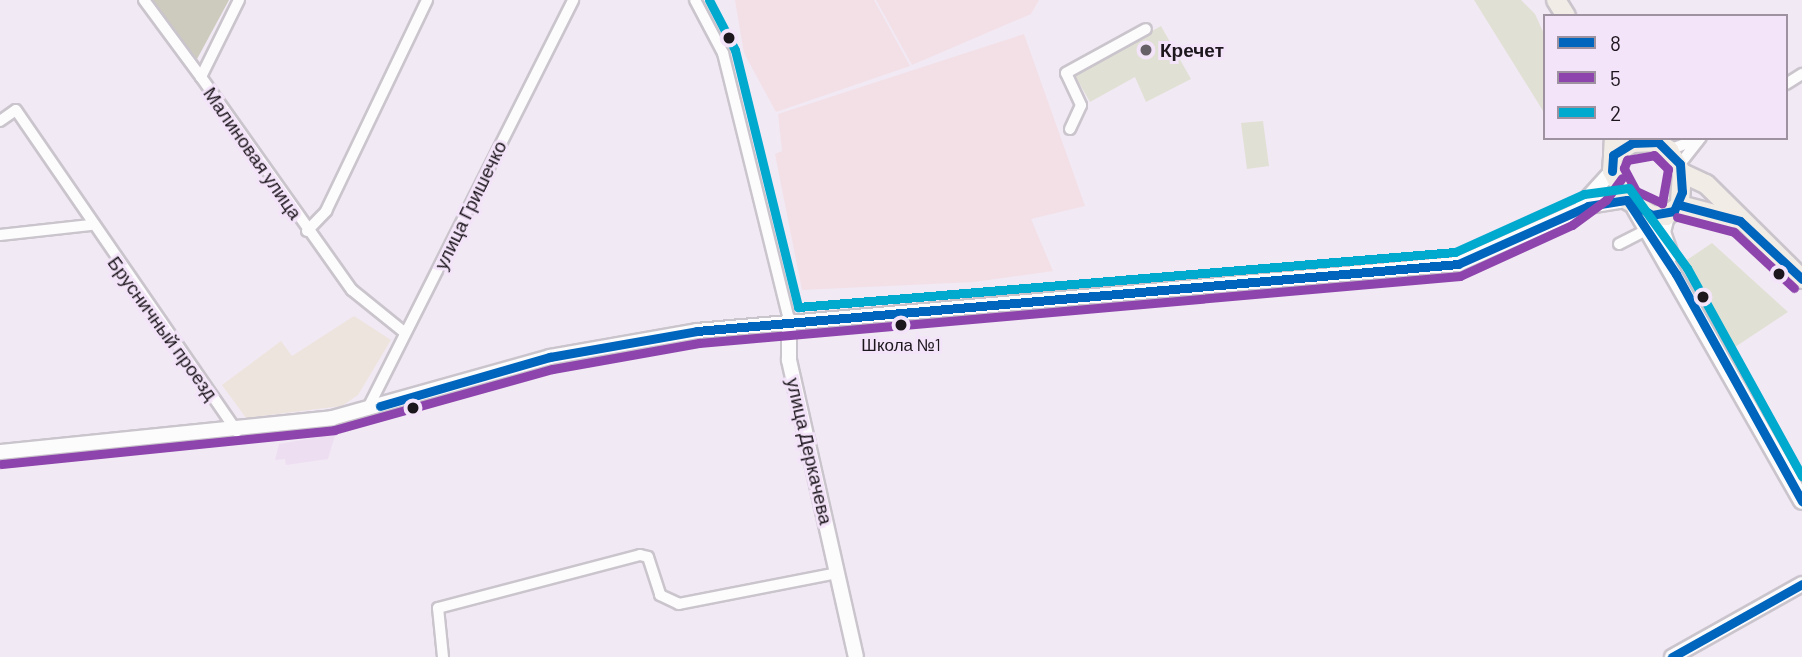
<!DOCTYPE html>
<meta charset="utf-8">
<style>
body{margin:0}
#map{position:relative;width:1802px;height:657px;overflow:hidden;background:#f1e9f4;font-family:Barlow,sans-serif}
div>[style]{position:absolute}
.commercial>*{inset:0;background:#ede4dd}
.built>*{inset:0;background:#eedef2}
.education>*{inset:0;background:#f3e0e6}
.green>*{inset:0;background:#e1e0d4}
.forest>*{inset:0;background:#cccbbd}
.roads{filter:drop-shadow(2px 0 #cac4cc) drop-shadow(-2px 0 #cac4cc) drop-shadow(0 2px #cac4cc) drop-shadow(0 -2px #cac4cc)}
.minor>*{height:10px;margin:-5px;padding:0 5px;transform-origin:5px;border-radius:5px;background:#fdfcfd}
.tertiary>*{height:14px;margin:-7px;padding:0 7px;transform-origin:7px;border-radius:7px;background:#fdfcfd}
.secondary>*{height:16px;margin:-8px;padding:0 8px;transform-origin:8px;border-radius:8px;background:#fdfcfd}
.primary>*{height:18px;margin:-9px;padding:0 9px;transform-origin:9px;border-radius:9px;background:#f2ece6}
.bus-1>*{height:9px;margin:-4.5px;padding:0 4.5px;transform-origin:4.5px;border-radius:4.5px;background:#0065bd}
.bus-2>*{height:9px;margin:-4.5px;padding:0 4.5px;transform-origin:4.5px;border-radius:4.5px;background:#8e44ad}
.bus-3>*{height:9px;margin:-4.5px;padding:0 4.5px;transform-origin:4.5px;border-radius:4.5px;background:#00a9ce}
.dots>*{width:19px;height:19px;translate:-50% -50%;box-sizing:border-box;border:4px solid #f4e4f9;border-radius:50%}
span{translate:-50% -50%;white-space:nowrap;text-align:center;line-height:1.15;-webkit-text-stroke:6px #f4e4f9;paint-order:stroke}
.bus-label{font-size:17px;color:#1c161d}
.poi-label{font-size:19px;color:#1c161d;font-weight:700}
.left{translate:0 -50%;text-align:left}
.street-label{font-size:19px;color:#1c161d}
.legend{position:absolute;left:1543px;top:14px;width:245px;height:126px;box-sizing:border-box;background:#f4e4f9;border:2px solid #9e92a1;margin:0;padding:9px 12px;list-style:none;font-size:21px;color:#1c161d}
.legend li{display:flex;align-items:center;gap:14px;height:35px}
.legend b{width:35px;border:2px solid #9e92a1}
</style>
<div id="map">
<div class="commercial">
<div style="clip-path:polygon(354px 316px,391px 340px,358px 395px,342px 406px,246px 418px,222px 385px,281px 341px,292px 356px)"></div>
</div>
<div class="built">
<div style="clip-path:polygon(319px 432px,336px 432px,328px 459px,286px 465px,285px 459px,275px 460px,279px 444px,319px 437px)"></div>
</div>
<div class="education">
<div style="clip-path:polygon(735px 0,874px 0,910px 66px,776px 112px,744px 53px)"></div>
<div style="clip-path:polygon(876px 0,1039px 0,1031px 14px,912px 65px)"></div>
<div style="clip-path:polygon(1024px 34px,1085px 206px,1031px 219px,1053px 271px,974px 282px,802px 290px,775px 154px,782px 151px,778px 114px)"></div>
</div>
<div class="green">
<div style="clip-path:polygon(1474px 0,1521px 0,1535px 14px,1545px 36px,1545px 114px)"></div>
<div style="clip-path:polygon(1161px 26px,1191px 79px,1146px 102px,1135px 77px,1090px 102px,1074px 74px)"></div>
<div style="clip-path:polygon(1263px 121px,1269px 166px,1247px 169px,1241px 123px)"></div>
<div style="clip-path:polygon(1712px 243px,1788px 312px,1732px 349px,1684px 271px,1684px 262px)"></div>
</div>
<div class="forest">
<div style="clip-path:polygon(150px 0,229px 0,197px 59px)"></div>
</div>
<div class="roads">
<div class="minor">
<div style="left:144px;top:0;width:96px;rotate:53.5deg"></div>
<div style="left:239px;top:0;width:86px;rotate:116.3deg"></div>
<div style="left:201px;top:77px;width:261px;rotate:54.7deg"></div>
<div style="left:352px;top:290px;width:67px;rotate:38.9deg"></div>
<div style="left:695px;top:0;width:60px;rotate:62.2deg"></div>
<div style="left:723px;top:53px;width:275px;rotate:76.1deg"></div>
<div style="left:1786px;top:84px;width:19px;rotate:-32deg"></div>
<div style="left:0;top:121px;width:19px;rotate:-35deg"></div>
<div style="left:16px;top:110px;width:390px;rotate:55.5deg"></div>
<div style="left:1070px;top:129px;width:26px;rotate:-65deg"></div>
<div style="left:1081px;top:105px;width:35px;rotate:-115deg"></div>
<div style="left:1066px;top:73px;width:91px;rotate:-28.8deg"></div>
<div style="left:1669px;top:150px;width:34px;rotate:-21deg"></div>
<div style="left:1680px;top:164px;width:31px;rotate:-52deg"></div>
<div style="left:307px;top:231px;width:28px;rotate:-46deg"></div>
<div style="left:326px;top:211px;width:234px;rotate:-64.4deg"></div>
<div style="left:0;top:235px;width:91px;rotate:-6.3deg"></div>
<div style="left:1619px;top:244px;width:30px;rotate:-27deg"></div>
<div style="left:367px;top:410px;width:459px;rotate:-63.3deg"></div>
<div style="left:443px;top:657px;width:49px;rotate:-95.8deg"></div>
<div style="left:438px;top:608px;width:209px;rotate:-14.7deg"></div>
<div style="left:640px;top:555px;width:8px;rotate:14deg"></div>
<div style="left:648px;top:557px;width:40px;rotate:72deg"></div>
<div style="left:660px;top:595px;width:21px;rotate:25deg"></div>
<div style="left:679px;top:604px;width:161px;rotate:-11.1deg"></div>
</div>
<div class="tertiary">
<div style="left:1583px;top:203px;width:43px;rotate:-47.8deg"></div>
<div style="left:789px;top:320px;width:40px;rotate:90deg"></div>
<div style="left:789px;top:360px;width:304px;rotate:77.3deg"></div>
<div style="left:0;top:452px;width:334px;rotate:-5.8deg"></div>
<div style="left:332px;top:418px;width:226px;rotate:-15.6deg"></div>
<div style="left:550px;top:357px;width:149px;rotate:-10deg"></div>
<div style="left:697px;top:331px;width:764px;rotate:-5.03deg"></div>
<div style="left:1458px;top:264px;width:142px;rotate:-24deg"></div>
<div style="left:1588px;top:206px;width:39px;rotate:-9deg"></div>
<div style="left:1672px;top:657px;width:149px;rotate:-29.3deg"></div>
</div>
<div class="secondary">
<div style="left:1635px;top:208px;width:337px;rotate:60.3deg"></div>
<div style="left:1666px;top:216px;width:16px;rotate:104deg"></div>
<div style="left:1662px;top:232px;width:24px;rotate:71deg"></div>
</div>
<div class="primary">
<div style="left:1556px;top:0;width:19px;rotate:58deg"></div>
<div style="left:1613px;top:155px;width:22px;rotate:-32deg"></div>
<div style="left:1632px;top:143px;width:26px;rotate:-2deg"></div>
<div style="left:1658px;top:142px;width:14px;rotate:36deg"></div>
<div style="left:1669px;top:150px;width:26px;rotate:61deg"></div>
<div style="left:1682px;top:173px;width:32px;rotate:94deg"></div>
<div style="left:1680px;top:205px;width:18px;rotate:142deg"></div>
<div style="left:1666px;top:216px;width:14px;rotate:-176deg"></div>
<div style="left:1652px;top:215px;width:29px;rotate:-149deg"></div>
<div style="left:1627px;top:200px;width:33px;rotate:-117deg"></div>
<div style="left:1612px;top:171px;width:16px;rotate:-86deg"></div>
<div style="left:1613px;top:155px;width:17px;rotate:-87deg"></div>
<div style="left:1682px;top:173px;width:26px;rotate:25deg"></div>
<div style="left:1706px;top:184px;width:135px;rotate:44.7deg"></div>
<div style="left:1680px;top:205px;width:59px;rotate:14.7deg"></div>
</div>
</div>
<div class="bus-1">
<div style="left:1612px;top:171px;width:16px;rotate:-86deg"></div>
<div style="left:1613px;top:155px;width:22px;rotate:-32deg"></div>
<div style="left:1632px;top:143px;width:26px;rotate:-2deg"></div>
<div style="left:1658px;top:142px;width:31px;rotate:45deg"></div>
<div style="left:1680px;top:164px;width:28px;rotate:86deg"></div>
<div style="left:1682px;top:192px;width:21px;rotate:113deg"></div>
<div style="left:1674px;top:211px;width:22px;rotate:170deg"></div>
<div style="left:1652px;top:215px;width:29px;rotate:-149deg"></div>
<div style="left:1627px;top:200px;width:89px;rotate:56.5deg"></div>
<div style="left:1676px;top:274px;width:260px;rotate:61deg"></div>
<div style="left:1680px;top:205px;width:62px;rotate:14.9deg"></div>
<div style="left:1740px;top:221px;width:85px;rotate:43.1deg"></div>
<div style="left:380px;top:406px;width:177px;rotate:-16.1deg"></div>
<div style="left:550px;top:357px;width:149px;rotate:-10deg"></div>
<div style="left:697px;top:331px;width:764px;rotate:-5.03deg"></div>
<div style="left:1458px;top:264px;width:142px;rotate:-24deg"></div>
<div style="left:1588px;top:206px;width:39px;rotate:-9deg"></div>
<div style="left:1672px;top:657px;width:149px;rotate:-29.3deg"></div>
</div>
<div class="bus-2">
<div style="left:1654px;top:155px;width:20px;rotate:45deg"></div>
<div style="left:1668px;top:169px;width:35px;rotate:100deg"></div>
<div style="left:1662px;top:203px;width:29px;rotate:-155deg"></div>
<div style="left:1636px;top:191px;width:26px;rotate:-118deg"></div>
<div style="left:1624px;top:168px;width:9px;rotate:-69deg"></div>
<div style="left:1627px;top:160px;width:27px;rotate:-10deg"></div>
<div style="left:1677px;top:217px;width:59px;rotate:14.7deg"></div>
<div style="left:1734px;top:232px;width:82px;rotate:43deg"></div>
<div style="left:1px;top:464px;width:335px;rotate:-5.8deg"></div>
<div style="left:334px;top:430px;width:227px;rotate:-15.6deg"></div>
<div style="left:553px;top:369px;width:148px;rotate:-10.1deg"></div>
<div style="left:699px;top:343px;width:764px;rotate:-5.03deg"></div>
<div style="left:1460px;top:276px;width:123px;rotate:-24.5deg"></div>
<div style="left:1572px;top:225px;width:42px;rotate:-36.3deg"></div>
<div style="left:1606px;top:200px;width:27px;rotate:-54deg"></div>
</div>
<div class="bus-3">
<div style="left:709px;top:0;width:56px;rotate:62.5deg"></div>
<div style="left:735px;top:50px;width:265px;rotate:76.2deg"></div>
<div style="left:798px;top:307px;width:659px;rotate:-4.79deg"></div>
<div style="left:1455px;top:252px;width:141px;rotate:-24.2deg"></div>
<div style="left:1584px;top:194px;width:45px;rotate:-7.6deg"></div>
<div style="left:1629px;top:188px;width:99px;rotate:54.1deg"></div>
<div style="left:1687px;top:268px;width:238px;rotate:61.1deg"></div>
</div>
<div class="dots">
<div style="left:729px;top:38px;background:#1c161d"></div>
<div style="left:1146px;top:50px;background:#676068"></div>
<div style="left:1779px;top:274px;background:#1c161d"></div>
<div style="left:1703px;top:297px;background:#1c161d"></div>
<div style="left:901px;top:325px;background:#1c161d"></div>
<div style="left:413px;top:408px;background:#1c161d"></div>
</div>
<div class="bus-label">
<span style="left:901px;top:345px">Школа №1</span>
</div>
<div class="poi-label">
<span class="left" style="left:1160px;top:50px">Кречет</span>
</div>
<div class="street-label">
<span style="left:253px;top:153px;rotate:55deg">Малиновая улица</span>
<span style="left:470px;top:205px;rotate:-64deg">улица Гришечко</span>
<span style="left:163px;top:328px;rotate:54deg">Брусничный проезд</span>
<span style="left:810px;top:451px;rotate:77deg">улица Деркачева</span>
</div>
<ul class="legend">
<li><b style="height:9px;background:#0065bd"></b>8</li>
<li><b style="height:9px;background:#8e44ad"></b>5</li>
<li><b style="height:9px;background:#00a9ce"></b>2</li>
</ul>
</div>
